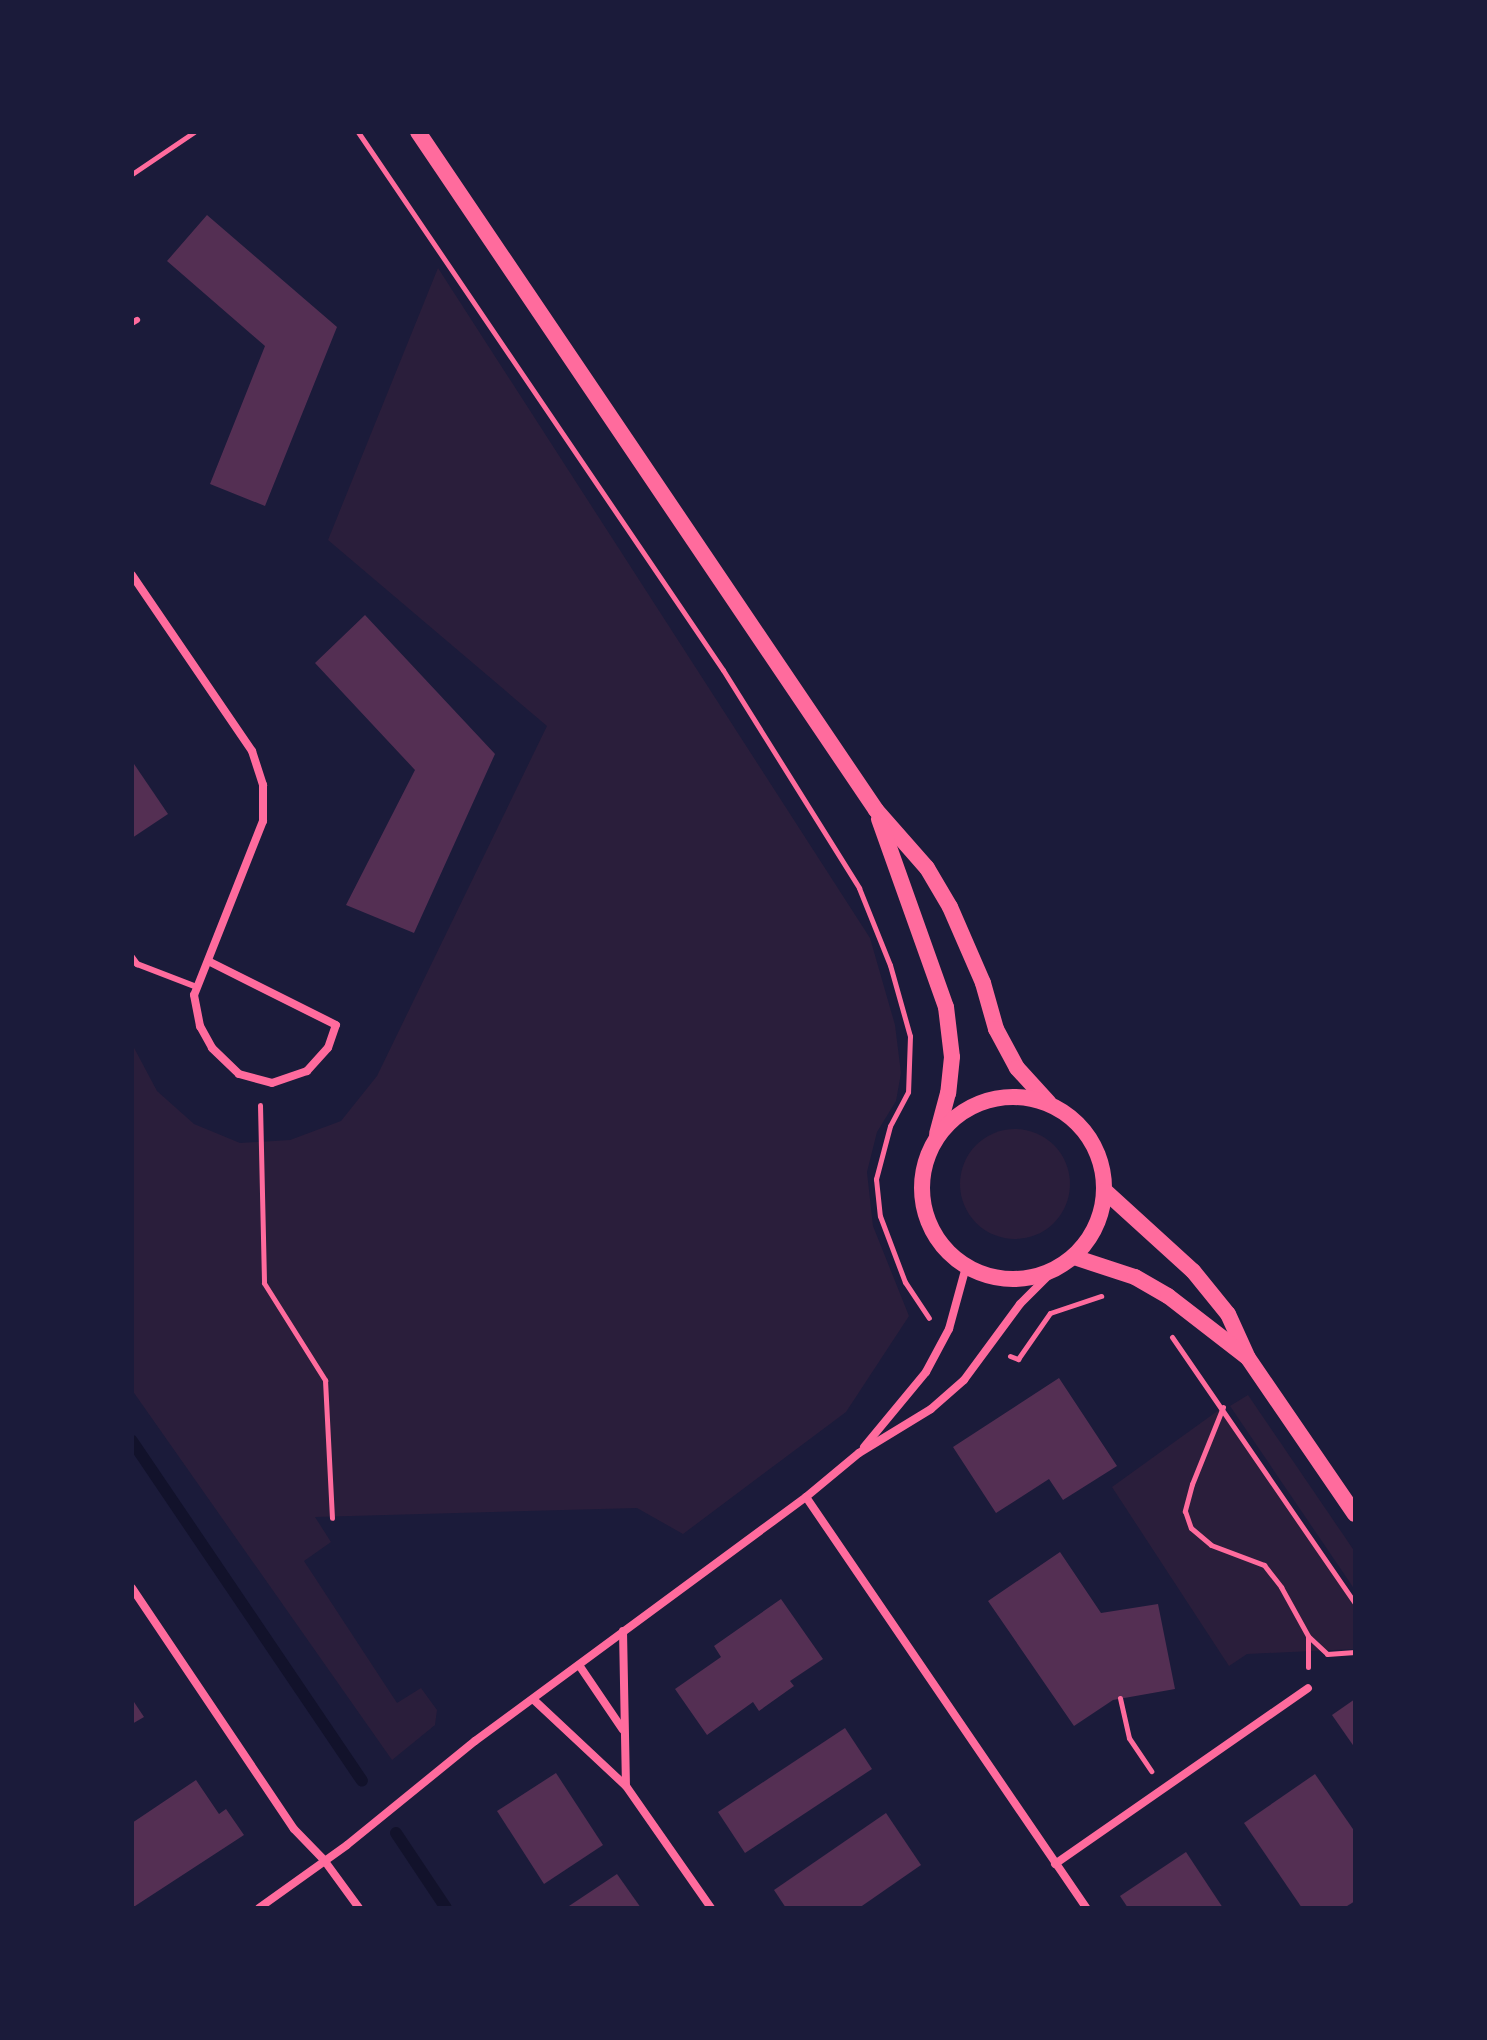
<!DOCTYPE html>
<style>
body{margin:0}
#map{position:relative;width:1487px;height:2040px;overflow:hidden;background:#1b1b3a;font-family:"Varela Round",sans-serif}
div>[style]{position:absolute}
.green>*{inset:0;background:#2a1e3b}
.round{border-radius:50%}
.stream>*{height:12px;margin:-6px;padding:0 6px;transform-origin:6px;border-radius:6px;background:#12122b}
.building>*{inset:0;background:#542f53}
.path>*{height:5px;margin:-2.5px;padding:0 2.5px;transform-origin:2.5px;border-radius:2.5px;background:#ff6b9d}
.service>*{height:6px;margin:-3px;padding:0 3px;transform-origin:3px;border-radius:3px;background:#ff6b9d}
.minor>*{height:8px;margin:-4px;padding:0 4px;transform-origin:4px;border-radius:4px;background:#ff6b9d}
.secondary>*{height:16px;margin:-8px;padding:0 8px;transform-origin:8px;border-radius:8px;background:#ff6b9d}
.secondary>.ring{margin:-8px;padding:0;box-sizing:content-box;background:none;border:16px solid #ff6b9d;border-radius:50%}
span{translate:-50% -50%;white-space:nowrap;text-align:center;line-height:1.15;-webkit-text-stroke:8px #1b1b3a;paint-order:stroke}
.frame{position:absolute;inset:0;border:134px solid #1b1b3a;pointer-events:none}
</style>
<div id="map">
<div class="green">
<div style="clip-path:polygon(438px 268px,870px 938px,895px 1025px,901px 1073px,896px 1101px,877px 1132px,867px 1172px,873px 1226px,909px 1316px,846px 1412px,683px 1534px,637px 1508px,315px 1517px,331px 1542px,304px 1561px,397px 1703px,421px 1688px,437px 1710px,435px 1725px,392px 1760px,132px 1390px,132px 1044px,157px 1091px,194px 1124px,240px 1143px,290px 1140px,341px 1121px,377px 1076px,547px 726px,328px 540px)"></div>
<div class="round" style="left:960px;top:1129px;width:110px;height:110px"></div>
<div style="clip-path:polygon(1248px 1395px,1355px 1552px,1355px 1590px,1230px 1406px)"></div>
<div style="clip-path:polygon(1223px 1407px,1355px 1603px,1355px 1649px,1247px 1654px,1229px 1666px,1112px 1487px)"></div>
</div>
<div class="stream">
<div style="left:132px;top:1441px;width:410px;rotate:55.9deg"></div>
<div style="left:396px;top:1833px;width:90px;rotate:56.3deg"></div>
</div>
<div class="building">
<div style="clip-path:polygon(207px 215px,337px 327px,265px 506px,210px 484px,265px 346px,167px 261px)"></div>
<div style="clip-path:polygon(365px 615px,495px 754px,414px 933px,346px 905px,415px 770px,315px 663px)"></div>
<div style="clip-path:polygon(132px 761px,168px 814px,132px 838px)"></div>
<div style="clip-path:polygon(1059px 1378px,1117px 1466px,1063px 1500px,1049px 1479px,996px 1513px,953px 1447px)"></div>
<div style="clip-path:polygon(1060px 1552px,1101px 1613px,1158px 1604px,1175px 1689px,1113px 1700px,1074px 1726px,988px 1601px)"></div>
<div style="clip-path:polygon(781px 1599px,823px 1659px,790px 1681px,794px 1686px,759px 1711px,753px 1702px,707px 1735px,675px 1689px,721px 1657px,714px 1646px)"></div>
<div style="clip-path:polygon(132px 1699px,144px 1717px,132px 1724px)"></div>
<div style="clip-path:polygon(1355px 1699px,1355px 1748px,1332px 1715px)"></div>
<div style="clip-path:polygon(845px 1728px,872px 1769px,745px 1853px,718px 1812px)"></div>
<div style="clip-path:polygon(556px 1773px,603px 1845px,544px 1884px,497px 1811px)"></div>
<div style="clip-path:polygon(1315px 1774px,1355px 1832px,1355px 1901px,1344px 1908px,1302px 1908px,1244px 1823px)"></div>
<div style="clip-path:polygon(196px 1780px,219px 1814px,226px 1809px,244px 1835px,132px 1908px,132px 1823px)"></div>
<div style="clip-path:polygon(886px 1813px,921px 1865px,859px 1908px,786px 1908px,774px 1890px)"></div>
<div style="clip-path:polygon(1186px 1852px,1223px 1908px,1128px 1908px,1120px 1896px)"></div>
<div style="clip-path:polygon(617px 1874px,641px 1908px,566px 1908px)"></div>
</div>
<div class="path">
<div style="left:358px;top:132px;width:650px;rotate:55.85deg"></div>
<div style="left:723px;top:670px;width:257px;rotate:58deg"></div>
<div style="left:859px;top:888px;width:83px;rotate:68.1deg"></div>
<div style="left:890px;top:965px;width:74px;rotate:74.3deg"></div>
<div style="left:910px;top:1036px;width:56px;rotate:92deg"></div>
<div style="left:908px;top:1092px;width:38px;rotate:118deg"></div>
<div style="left:890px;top:1126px;width:55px;rotate:104.8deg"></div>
<div style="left:876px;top:1179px;width:37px;rotate:84deg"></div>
<div style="left:880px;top:1216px;width:71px;rotate:69.3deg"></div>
<div style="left:905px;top:1282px;width:43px;rotate:56.3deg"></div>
<div style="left:132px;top:174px;width:75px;rotate:-34.1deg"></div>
<div style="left:260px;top:1105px;width:178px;rotate:88.7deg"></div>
<div style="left:264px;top:1283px;width:115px;rotate:57.8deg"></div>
<div style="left:325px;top:1380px;width:138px;rotate:87.1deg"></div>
<div style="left:1172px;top:1337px;width:323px;rotate:55.5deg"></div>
<div style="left:1010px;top:1356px;width:9px;rotate:21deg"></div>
<div style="left:1018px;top:1359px;width:56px;rotate:-55.2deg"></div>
<div style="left:1050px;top:1313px;width:54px;rotate:-18.4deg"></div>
<div style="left:1223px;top:1407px;width:83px;rotate:111.9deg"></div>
<div style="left:1192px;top:1484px;width:28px;rotate:105deg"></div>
<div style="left:1185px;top:1511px;width:18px;rotate:71deg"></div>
<div style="left:1191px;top:1528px;width:26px;rotate:40deg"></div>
<div style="left:1211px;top:1545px;width:57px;rotate:20.7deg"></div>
<div style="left:1264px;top:1565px;width:28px;rotate:52deg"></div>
<div style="left:1281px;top:1587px;width:56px;rotate:61.1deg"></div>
<div style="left:1308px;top:1636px;width:26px;rotate:43deg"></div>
<div style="left:1327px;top:1654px;width:28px;rotate:-4deg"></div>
<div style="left:1308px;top:1667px;width:30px;rotate:-90deg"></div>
<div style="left:1120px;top:1698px;width:41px;rotate:77.3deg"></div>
<div style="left:1129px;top:1738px;width:40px;rotate:56deg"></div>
</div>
<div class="service">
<div style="left:132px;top:323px;width:6px;rotate:-31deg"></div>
<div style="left:132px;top:957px;width:9px;rotate:54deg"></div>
<div style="left:137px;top:964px;width:64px;rotate:21deg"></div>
</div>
<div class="minor">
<div style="left:132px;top:575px;width:213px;rotate:55.7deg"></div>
<div style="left:252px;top:751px;width:36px;rotate:72deg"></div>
<div style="left:263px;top:785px;width:36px;rotate:90deg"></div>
<div style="left:263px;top:821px;width:187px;rotate:111.6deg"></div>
<div style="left:194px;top:995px;width:32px;rotate:79deg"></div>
<div style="left:200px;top:1026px;width:25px;rotate:61deg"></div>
<div style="left:212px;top:1048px;width:37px;rotate:44deg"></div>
<div style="left:239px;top:1074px;width:34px;rotate:15deg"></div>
<div style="left:272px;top:1083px;width:37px;rotate:-19deg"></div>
<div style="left:307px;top:1071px;width:31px;rotate:-48deg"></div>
<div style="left:328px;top:1048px;width:24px;rotate:-71deg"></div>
<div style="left:336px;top:1025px;width:143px;rotate:-153.4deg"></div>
<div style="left:864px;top:1447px;width:97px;rotate:-50.4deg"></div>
<div style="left:926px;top:1372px;width:49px;rotate:-61.9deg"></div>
<div style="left:949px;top:1329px;width:64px;rotate:-74.7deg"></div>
<div style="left:806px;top:1497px;width:497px;rotate:55.7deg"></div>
<div style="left:132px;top:1588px;width:290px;rotate:56.1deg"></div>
<div style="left:294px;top:1829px;width:43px;rotate:45.9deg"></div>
<div style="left:324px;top:1860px;width:59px;rotate:53.9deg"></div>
<div style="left:623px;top:1631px;width:154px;rotate:88.9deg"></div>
<div style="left:579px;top:1665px;width:78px;rotate:55.9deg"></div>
<div style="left:534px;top:1700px;width:126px;rotate:43.1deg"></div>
<div style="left:626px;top:1786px;width:149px;rotate:55.1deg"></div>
<div style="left:1055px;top:1864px;width:308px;rotate:-34.8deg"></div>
<div style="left:259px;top:1908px;width:108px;rotate:-35.6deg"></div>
<div style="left:347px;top:1845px;width:165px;rotate:-39.1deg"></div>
<div style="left:475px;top:1741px;width:411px;rotate:-36.4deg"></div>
<div style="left:806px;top:1497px;width:69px;rotate:-39.7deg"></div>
<div style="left:859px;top:1453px;width:84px;rotate:-31.4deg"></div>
<div style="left:931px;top:1409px;width:44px;rotate:-41.3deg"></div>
<div style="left:964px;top:1380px;width:94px;rotate:-53.6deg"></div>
<div style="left:1020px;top:1304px;width:45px;rotate:-45deg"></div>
</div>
<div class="secondary">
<div style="left:418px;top:132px;width:818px;rotate:55.96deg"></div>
<div style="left:876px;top:810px;width:77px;rotate:48.7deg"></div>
<div style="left:927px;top:868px;width:45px;rotate:59.5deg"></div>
<div style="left:950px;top:907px;width:83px;rotate:66.5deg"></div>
<div style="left:983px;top:983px;width:48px;rotate:74.2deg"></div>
<div style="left:996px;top:1029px;width:44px;rotate:61.7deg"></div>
<div style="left:1017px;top:1068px;width:47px;rotate:47.6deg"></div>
<div style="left:879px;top:819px;width:200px;rotate:70.4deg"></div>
<div style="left:946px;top:1007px;width:50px;rotate:83.2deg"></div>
<div style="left:952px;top:1057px;width:36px;rotate:96deg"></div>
<div style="left:948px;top:1093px;width:42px;rotate:105deg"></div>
<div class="ring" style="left:922px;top:1097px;width:166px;height:166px"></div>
<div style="left:1105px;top:1191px;width:119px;rotate:42.3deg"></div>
<div style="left:1193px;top:1271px;width:55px;rotate:50.9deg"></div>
<div style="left:1228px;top:1314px;width:48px;rotate:65.6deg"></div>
<div style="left:1248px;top:1358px;width:189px;rotate:55.6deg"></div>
<div style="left:1074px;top:1257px;width:64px;rotate:18.2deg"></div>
<div style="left:1135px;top:1277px;width:38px;rotate:30deg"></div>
<div style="left:1168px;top:1296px;width:100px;rotate:37.7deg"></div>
</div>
<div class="frame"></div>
</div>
